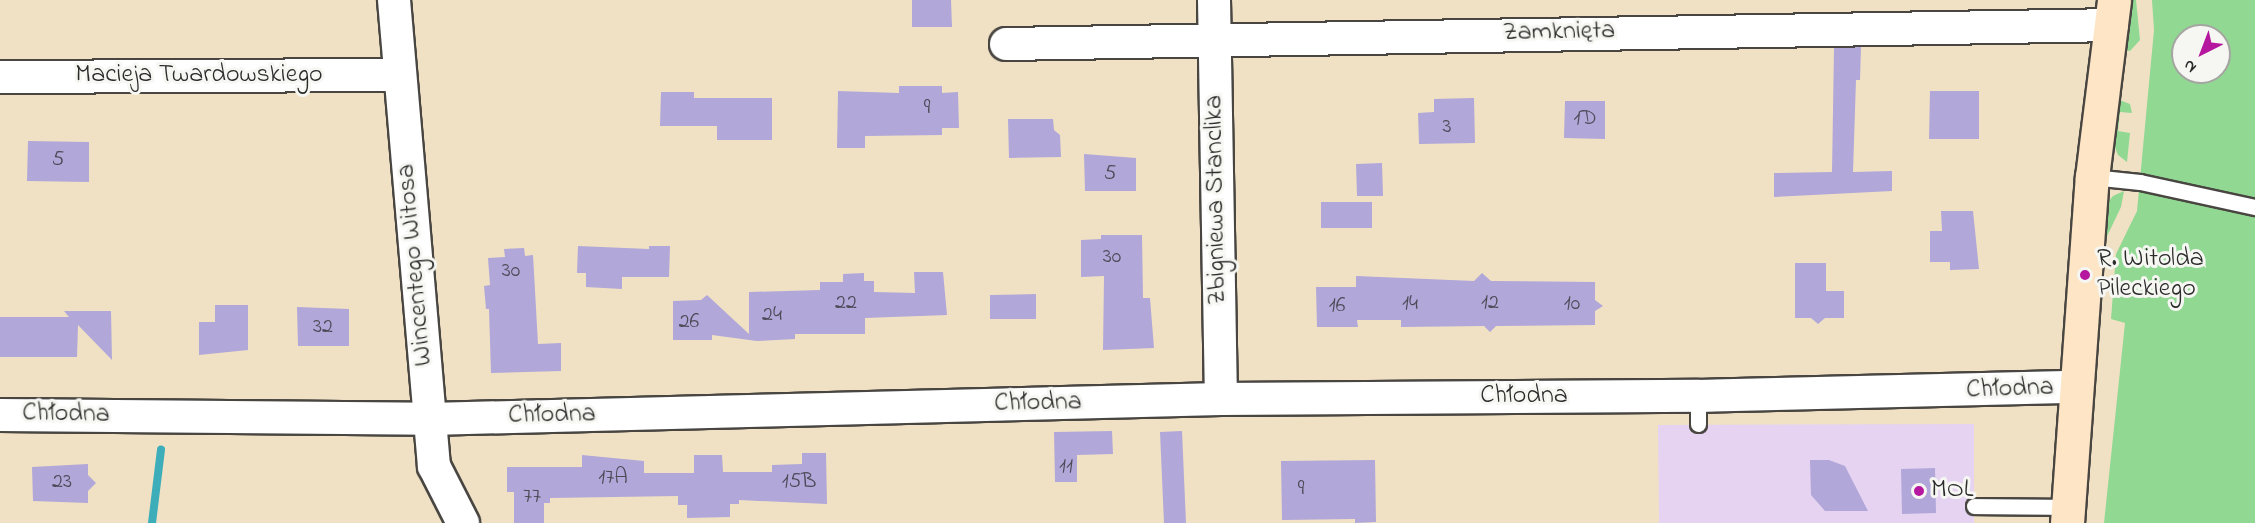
<!DOCTYPE html>
<meta charset="utf-8">
<style>
body{margin:0}
#map{position:relative;width:2255px;height:523px;overflow:hidden;background:#f0e1c5;font-family:"Indie Flower",sans-serif}
div>[style]{position:absolute}
.built>*{inset:0;background:#e5d3f1}
.green>*{inset:0;background:#91d893}
.stream>*{height:8px;margin:-4px;padding:0 4px;transform-origin:4px;border-radius:4px;background:#3eadba}
.building>*{inset:0;background:#b1a7d9}
.roads{filter:drop-shadow(2px 0 #494642) drop-shadow(-2px 0 #494642) drop-shadow(0 2px #494642) drop-shadow(0 -2px #494642)}
.lane>*{height:15px;margin:-7.5px;padding:0 7.5px;transform-origin:7.5px;border-radius:7.5px;background:#fff}
.street>*{height:32px;margin:-16px;padding:0 16px;transform-origin:16px;border-radius:16px;background:#fff}
.secondary>*{height:33px;margin:-16.5px;padding:0 16.5px;transform-origin:16.5px;border-radius:16.5px;background:#fde5c5}
.dots>*{width:16px;height:16px;translate:-50% -50%;box-sizing:border-box;border:3px solid #f6f6f2;border-radius:50%}
span{translate:-50% -50%;white-space:nowrap;text-align:center;line-height:1.15;-webkit-text-stroke:6px #f6f6f2;paint-order:stroke}
.number-label{font-size:22px;color:#4c4a56}
.number-label span{-webkit-text-stroke-width:0}
.street-label{font-size:26px;color:#2b2b2b}
.poi-label{font-size:26px;color:#2b2b2b}
.left{translate:0 -50%;text-align:left}
.north{position:absolute;left:2171px;top:24px;width:60px;height:60px;box-sizing:border-box;background:#f6f6f2;border:2px solid #a5a5a2;border-radius:50%;rotate:222deg;font-size:16px;font-weight:700;line-height:24px;text-align:center;color:#2b2b2b}
.north::after{content:'';display:block;margin:auto;width:21px;height:27px;background:#b5179e;clip-path:polygon(50% 0,100% 100%,50% 72%,0 100%)}
</style>
<div id="map">
<div class="built">
<div style="clip-path:polygon(1974px 424px,1974px 523px,1659px 523px,1658px 425px)"></div>
</div>
<div class="green">
<div style="clip-path:polygon(2129px 0,2136px 0,2140px 40px,2130px 51px,2122px 50px)"></div>
<div style="clip-path:polygon(evenodd,2152px 0,2255px 0,2255px 523px,2104px 523px,2125px 323px,2111px 319px,2116px 254px,2137px 211px,2154px 30px,2152px 0,2183px 36px,2219px 36px,2219px 72px,2183px 72px,2183px 36px)"></div>
<div style="clip-path:polygon(2117px 99px,2130px 104px,2132px 113px,2120px 112px,2118px 131px,2130px 133px,2127px 162px,2118px 155px,2112px 140px)"></div>
<div style="clip-path:polygon(2124px 191px,2121px 207px,2100px 251px,2105px 206px,2113px 196px)"></div>
</div>
<div class="stream">
<div style="left:152px;top:523px;width:74px;rotate:-83deg"></div>
</div>
<div class="building">
<div style="clip-path:polygon(912px 0,951px 0,952px 27px,912px 27px)"></div>
<div style="clip-path:polygon(1861px 47px,1860px 80px,1856px 80px,1853px 172px,1892px 171px,1892px 191px,1774px 197px,1774px 173px,1832px 172px,1834px 48px)"></div>
<div style="clip-path:polygon(899px 86px,942px 86px,942px 93px,958px 92px,959px 128px,942px 128px,942px 135px,865px 136px,865px 148px,837px 148px,838px 91px,899px 93px)"></div>
<div style="clip-path:polygon(1930px 91px,1979px 91px,1979px 139px,1929px 139px)"></div>
<div style="clip-path:polygon(661px 92px,694px 92px,694px 98px,772px 98px,772px 140px,717px 140px,717px 126px,660px 126px)"></div>
<div style="clip-path:polygon(1474px 98px,1475px 143px,1419px 144px,1418px 113px,1434px 112px,1434px 99px)"></div>
<div style="clip-path:polygon(1565px 101px,1605px 101px,1605px 139px,1564px 138px)"></div>
<div style="clip-path:polygon(1008px 119px,1053px 119px,1054px 130px,1060px 135px,1061px 157px,1009px 158px)"></div>
<div style="clip-path:polygon(28px 141px,89px 142px,89px 182px,27px 181px)"></div>
<div style="clip-path:polygon(1084px 154px,1136px 158px,1136px 191px,1085px 191px)"></div>
<div style="clip-path:polygon(1382px 163px,1383px 196px,1357px 196px,1356px 164px)"></div>
<div style="clip-path:polygon(1321px 202px,1372px 202px,1372px 228px,1321px 228px)"></div>
<div style="clip-path:polygon(1941px 211px,1973px 211px,1979px 269px,1950px 270px,1950px 262px,1930px 262px,1930px 231px,1942px 231px)"></div>
<div style="clip-path:polygon(1101px 235px,1142px 235px,1143px 298px,1150px 298px,1154px 348px,1103px 350px,1104px 276px,1081px 277px,1081px 240px,1101px 239px)"></div>
<div style="clip-path:polygon(578px 246px,649px 249px,649px 246px,670px 246px,669px 277px,622px 277px,622px 289px,586px 287px,586px 273px,577px 273px)"></div>
<div style="clip-path:polygon(524px 248px,525px 256px,533px 255px,538px 344px,561px 343px,561px 371px,491px 373px,489px 309px,486px 309px,484px 286px,490px 285px,488px 258px,505px 257px,504px 249px)"></div>
<div style="clip-path:polygon(1795px 263px,1826px 263px,1826px 291px,1844px 291px,1844px 318px,1825px 318px,1818px 324px,1811px 318px,1795px 318px)"></div>
<div style="clip-path:polygon(914px 272px,943px 272px,947px 315px,865px 318px,865px 334px,795px 334px,795px 339px,757px 341px,712px 335px,712px 340px,673px 340px,673px 301px,701px 300px,707px 295px,749px 334px,749px 292px,820px 290px,820px 282px,843px 282px,843px 274px,864px 273px,864px 281px,874px 281px,874px 292px,915px 293px)"></div>
<div style="clip-path:polygon(1482px 273px,1491px 281px,1595px 282px,1595px 300px,1603px 306px,1595px 311px,1595px 325px,1496px 326px,1490px 332px,1484px 326px,1401px 327px,1401px 320px,1357px 320px,1358px 327px,1317px 327px,1316px 287px,1356px 287px,1356px 276px,1474px 281px)"></div>
<div style="clip-path:polygon(1036px 294px,1036px 319px,990px 319px,990px 295px)"></div>
<div style="clip-path:polygon(215px 305px,248px 305px,248px 350px,199px 355px,199px 322px,215px 322px)"></div>
<div style="clip-path:polygon(297px 307px,349px 309px,349px 346px,298px 346px)"></div>
<div style="clip-path:polygon(64px 311px,111px 311px,112px 360px,78px 325px,77px 357px,0 357px,0 317px,69px 317px)"></div>
<div style="clip-path:polygon(1112px 431px,1113px 454px,1077px 455px,1077px 482px,1055px 482px,1054px 432px)"></div>
<div style="clip-path:polygon(1182px 431px,1186px 523px,1164px 523px,1160px 432px)"></div>
<div style="clip-path:polygon(802px 453px,826px 453px,827px 504px,739px 500px,739px 504px,730px 504px,730px 517px,687px 518px,687px 505px,678px 505px,678px 496px,550px 498px,550px 503px,544px 503px,544px 523px,514px 523px,514px 492px,507px 492px,507px 467px,582px 467px,582px 455px,644px 461px,644px 473px,694px 473px,694px 455px,722px 455px,723px 472px,772px 472px,772px 465px,802px 464px)"></div>
<div style="clip-path:polygon(1375px 460px,1376px 522px,1355px 523px,1355px 519px,1282px 520px,1281px 461px)"></div>
<div style="clip-path:polygon(1810px 460px,1829px 460px,1845px 466px,1868px 511px,1825px 511px,1811px 495px)"></div>
<div style="clip-path:polygon(88px 464px,88px 475px,96px 483px,88px 491px,88px 503px,33px 501px,32px 467px)"></div>
<div style="clip-path:polygon(1935px 468px,1936px 513px,1902px 514px,1901px 469px)"></div>
</div>
<div class="roads">
<div class="lane">
<div style="left:2092px;top:177px;width:48px;rotate:5.9deg"></div>
<div style="left:2140px;top:182px;width:118px;rotate:12.3deg"></div>
<div style="left:1698px;top:396px;width:28px;rotate:90deg"></div>
<div style="left:1974px;top:506px;width:94px;rotate:0.6deg"></div>
</div>
<div class="street">
<div style="left:394px;top:0;width:468px;rotate:85.1deg"></div>
<div style="left:434px;top:466px;width:64px;rotate:63deg"></div>
<div style="left:1214px;top:0;width:399px;rotate:89deg"></div>
<div style="left:1006px;top:44px;width:1106px;rotate:-0.98deg"></div>
<div style="left:0;top:77px;width:397px;rotate:-0.3deg"></div>
<div style="left:0;top:415px;width:430px;rotate:0.5deg"></div>
<div style="left:430px;top:419px;width:791px;rotate:-1.45deg"></div>
<div style="left:1221px;top:399px;width:477px;rotate:-0.4deg"></div>
<div style="left:1698px;top:396px;width:378px;rotate:-1.4deg"></div>
</div>
<div class="secondary">
<div style="left:2067px;top:523px;width:347px;rotate:-85.9deg"></div>
<div style="left:2092px;top:177px;width:178px;rotate:-82.9deg"></div>
</div>
</div>
<div class="dots">
<div style="left:2085px;top:275px;background:#b5179e"></div>
<div style="left:1919px;top:491px;background:#b5179e"></div>
</div>
<div class="number-label">
<span style="left:927px;top:109px">9</span>
<span style="left:1585px;top:120px">1D</span>
<span style="left:1447px;top:128px">3</span>
<span style="left:58px;top:161px">5</span>
<span style="left:1110px;top:175px">5</span>
<span style="left:1112px;top:258px">30</span>
<span style="left:511px;top:272px">30</span>
<span style="left:846px;top:304px">22</span>
<span style="left:1490px;top:304px">12</span>
<span style="left:1410px;top:305px">14</span>
<span style="left:1572px;top:305px">10</span>
<span style="left:1337px;top:307px">16</span>
<span style="left:772px;top:316px">24</span>
<span style="left:689px;top:323px">26</span>
<span style="left:323px;top:328px">32</span>
<span style="left:1066px;top:468px">11</span>
<span style="left:613px;top:479px">17A</span>
<span style="left:62px;top:483px">23</span>
<span style="left:799px;top:483px">15B</span>
<span style="left:1301px;top:490px">9</span>
<span style="left:532px;top:498px">77</span>
</div>
<div class="street-label">
<span style="left:1559px;top:33px;rotate:-1deg">Zamknięta</span>
<span style="left:199px;top:76px">Macieja Twardowskiego</span>
<span style="left:1217px;top:200px;rotate:-91deg">Zbigniewa Stanclika</span>
<span style="left:416px;top:265px;rotate:-95deg">Wincentego Witosa</span>
<span style="left:2010px;top:390px;rotate:-2deg">Chłodna</span>
<span style="left:1524px;top:397px">Chłodna</span>
<span style="left:1038px;top:404px;rotate:-1deg">Chłodna</span>
<span style="left:66px;top:415px;rotate:1deg">Chłodna</span>
<span style="left:552px;top:416px;rotate:-1deg">Chłodna</span>
</div>
<div class="poi-label">
<span class="left" style="left:2097px;top:275px">R. Witolda<br>Pileckiego</span>
<span class="left" style="left:1931px;top:491px">MOL</span>
</div>
<div class="north">N</div>
</div>
